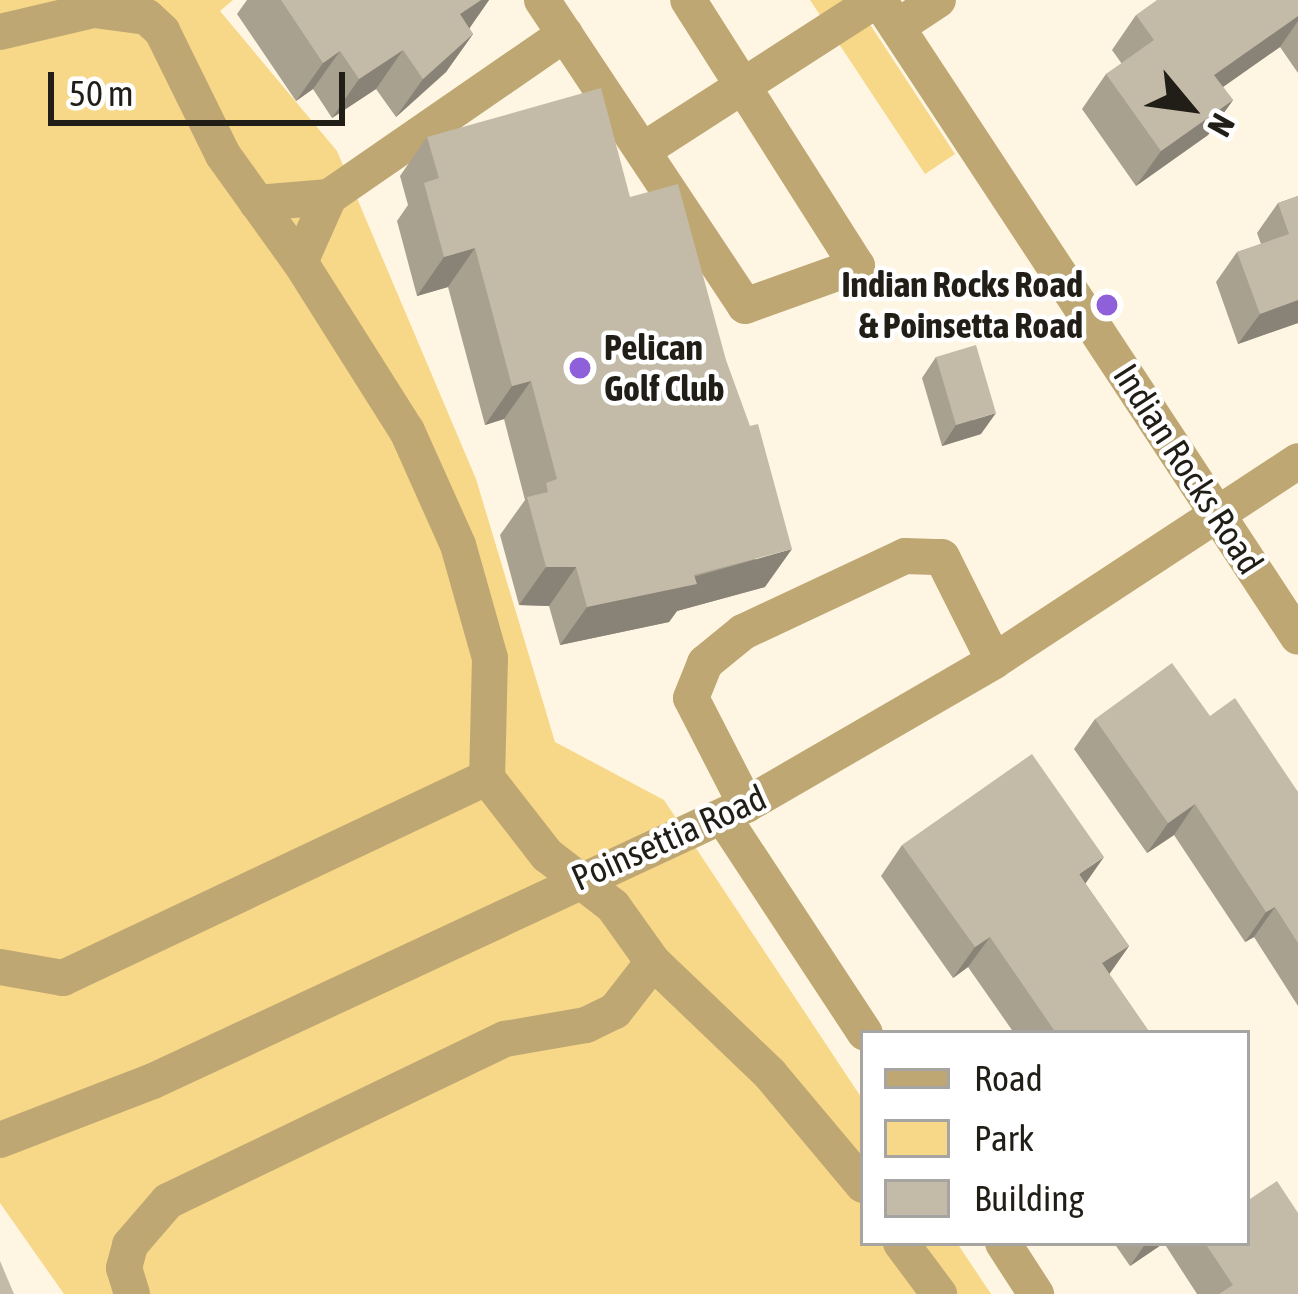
<!DOCTYPE html>
<style>
body{margin:0}
#map{position:relative;width:1298px;height:1294px;overflow:hidden;background:#fef6e2;font-family:"Asap Condensed",sans-serif}
div>[style]{position:absolute}
.green>*{inset:0;background:#f7d788}
.minor>*{height:36px;margin:-18px;padding:0 18px;transform-origin:18px;border-radius:18px;background:#bea772}
.wall>*{inset:0;background:#a8a190}
.shaded-wall>*{inset:0;background:#888376}
.building>*{inset:0;background:#c3bba8}
.dots>*{width:33px;height:33px;translate:-50% -50%;box-sizing:border-box;border:6px solid #fff;border-radius:50%}
span{translate:-50% -50%;white-space:nowrap;text-align:center;line-height:1.15;-webkit-text-stroke:9px #fff;paint-order:stroke}
.poi-label{font-size:36px;color:#211e17;font-weight:700}
.right{translate:-100% -50%;text-align:right}
.left{translate:0 -50%;text-align:left}
.street-label{font-size:36px;color:#211e17}
.legend{position:absolute;left:860px;top:1030px;width:390px;height:216px;box-sizing:border-box;background:#fff;border:3px solid #a6a5a2;margin:0;padding:15px 21px;list-style:none;font-size:36px;color:#211e17}
.legend li{display:flex;align-items:center;gap:24px;height:60px}
.legend b{width:60px;border:3px solid #a6a5a2}
.north{position:absolute;left:1130px;top:48px;width:120px;height:120px;-webkit-text-stroke:9px #fff;paint-order:stroke;rotate:119deg;font-size:33px;font-weight:700;line-height:48px;text-align:center;color:#211e17}
.north::after{content:'';display:block;margin:auto;width:42px;height:54px;background:#211e17;clip-path:polygon(50% 0,100% 100%,50% 72%,0 100%)}
.scale{position:absolute;left:48px;top:72px;width:297px;height:54px;box-sizing:border-box;border:6px solid #211e17;border-top:0;padding-left:15px;font-size:36px;line-height:42px;white-space:nowrap;color:#211e17;-webkit-text-stroke:9px #fff;paint-order:stroke}
</style>
<div id="map">
<div class="green">
<div style="clip-path:polygon(0 0,233px 0,220px 11px,337px 151px,476px 479px,555px 742px,664px 800px,863px 1100px,863px 1243px,957px 1243px,991px 1294px,64px 1294px,0 1203px)"></div>
<div style="clip-path:polygon(810px 0,854px 0,955px 154px,925px 174px)"></div>
</div>
<div class="minor">
<div style="left:542px;top:0;width:367px;rotate:56.4deg"></div>
<div style="left:745px;top:306px;width:119px;rotate:-19.7deg"></div>
<div style="left:857px;top:266px;width:315px;rotate:-122.4deg"></div>
<div style="left:879px;top:0;width:762px;rotate:56.66deg"></div>
<div style="left:897px;top:27px;width:49px;rotate:-33.4deg"></div>
<div style="left:0;top:32px;width:97px;rotate:-13.2deg"></div>
<div style="left:94px;top:10px;width:53px;rotate:7.5deg"></div>
<div style="left:147px;top:17px;width:21px;rotate:43deg"></div>
<div style="left:162px;top:31px;width:138px;rotate:63.8deg"></div>
<div style="left:223px;top:155px;width:132px;rotate:54.3deg"></div>
<div style="left:565px;top:34px;width:287px;rotate:145.4deg"></div>
<div style="left:329px;top:197px;width:71px;rotate:114deg"></div>
<div style="left:300px;top:262px;width:200px;rotate:57.7deg"></div>
<div style="left:407px;top:431px;width:125px;rotate:65.9deg"></div>
<div style="left:458px;top:545px;width:117px;rotate:74.2deg"></div>
<div style="left:490px;top:658px;width:120px;rotate:91.4deg"></div>
<div style="left:487px;top:778px;width:98px;rotate:52.1deg"></div>
<div style="left:547px;top:855px;width:83px;rotate:37.7deg"></div>
<div style="left:613px;top:906px;width:69px;rotate:54.5deg"></div>
<div style="left:653px;top:962px;width:162px;rotate:43.7deg"></div>
<div style="left:770px;top:1074px;width:145px;rotate:50deg"></div>
<div style="left:645px;top:149px;width:275px;rotate:-32.8deg"></div>
<div style="left:257px;top:203px;width:72px;rotate:-4.8deg"></div>
<div style="left:746px;top:805px;width:120px;rotate:-117.2deg"></div>
<div style="left:691px;top:698px;width:38px;rotate:-68deg"></div>
<div style="left:705px;top:663px;width:49px;rotate:-39.2deg"></div>
<div style="left:743px;top:632px;width:179px;rotate:-25.1deg"></div>
<div style="left:905px;top:556px;width:37px;rotate:2deg"></div>
<div style="left:942px;top:557px;width:116px;rotate:63.4deg"></div>
<div style="left:723px;top:817px;width:258px;rotate:56.7deg"></div>
<div style="left:0;top:967px;width:64px;rotate:9.9deg"></div>
<div style="left:63px;top:978px;width:469px;rotate:-25.3deg"></div>
<div style="left:0;top:1140px;width:164px;rotate:-21.1deg"></div>
<div style="left:153px;top:1081px;width:654px;rotate:-24.96deg"></div>
<div style="left:746px;top:805px;width:287px;rotate:-30.1deg"></div>
<div style="left:994px;top:661px;width:364px;rotate:-33.3deg"></div>
<div style="left:901px;top:1243px;width:64px;rotate:53.3deg"></div>
<div style="left:1003px;top:1243px;width:61px;rotate:57.1deg"></div>
<div style="left:132px;top:1294px;width:27px;rotate:-107deg"></div>
<div style="left:124px;top:1268px;width:24px;rotate:-75deg"></div>
<div style="left:130px;top:1245px;width:58px;rotate:-49.2deg"></div>
<div style="left:168px;top:1201px;width:374px;rotate:-25.7deg"></div>
<div style="left:505px;top:1039px;width:82px;rotate:-9.8deg"></div>
<div style="left:586px;top:1025px;width:32px;rotate:-26deg"></div>
<div style="left:615px;top:1011px;width:62px;rotate:-52.2deg"></div>
</div>
<div class="wall">
<div style="clip-path:polygon(247px 0,489px 0,469px 28px,473px 34px,446px 72px,396px 117px,376px 89px,332px 118px,313px 89px,296px 101px,237px 14px)"></div>
<div style="clip-path:polygon(1298px 0,1298px 73px,1280px 47px,1223px 87px,1233px 100px,1208px 135px,1136px 186px,1082px 109px,1106px 74px,1122px 64px,1112px 50px,1136px 15px)"></div>
<div style="clip-path:polygon(427px 137px,630px 197px,765px 587px,677px 611px,669px 622px,560px 645px,549px 606px,519px 605px,500px 535px,525px 500px,504px 419px,485px 425px,448px 287px,417px 296px,397px 221px,408px 205px,400px 176px)"></div>
<div style="clip-path:polygon(1298px 196px,1298px 323px,1238px 344px,1216px 282px,1237px 252px,1261px 244px,1257px 233px,1278px 203px)"></div>
<div style="clip-path:polygon(936px 357px,981px 434px,942px 446px,922px 378px)"></div>
<div style="clip-path:polygon(1210px 716px,1298px 792px,1298px 1006px,1254px 937px,1245px 942px,1174px 835px,1147px 853px,1074px 749px,1095px 719px)"></div>
<div style="clip-path:polygon(902px 845px,1085px 883px,1129px 946px,1109px 974px,1150px 1033px,1014px 1033px,968px 967px,953px 978px,881px 876px)"></div>
<div style="clip-path:polygon(1114px 1243px,1247px 1243px,1298px 1294px,1197px 1294px,1164px 1243px,1130px 1266px)"></div>
</div>
<div class="shaded-wall">
<div style="clip-path:polygon(481px 0,489px 0,469px 29px,460px 14px)"></div>
<div style="clip-path:polygon(1298px 16px,1298px 21px,1280px 47px,1190px 110px,1214px 75px)"></div>
<div style="clip-path:polygon(473px 34px,446px 72px,396px 117px,423px 79px)"></div>
<div style="clip-path:polygon(403px 50px,376px 89px,332px 118px,359px 79px)"></div>
<div style="clip-path:polygon(340px 51px,313px 89px,296px 101px,323px 63px)"></div>
<div style="clip-path:polygon(1233px 100px,1208px 135px,1136px 186px,1161px 151px)"></div>
<div style="clip-path:polygon(475px 248px,448px 287px,417px 296px,444px 257px)"></div>
<div style="clip-path:polygon(1298px 300px,1298px 323px,1238px 344px,1260px 314px)"></div>
<div style="clip-path:polygon(531px 381px,504px 419px,485px 425px,512px 386px)"></div>
<div style="clip-path:polygon(996px 413px,981px 434px,942px 446px,956px 425px)"></div>
<div style="clip-path:polygon(792px 549px,765px 587px,677px 611px,669px 622px,560px 645px,587px 607px)"></div>
<div style="clip-path:polygon(546px 567px,576px 567px,549px 606px,519px 605px)"></div>
<div style="clip-path:polygon(1195px 804px,1174px 835px,1147px 853px,1168px 823px)"></div>
<div style="clip-path:polygon(1104px 857px,1083px 887px,1079px 874px)"></div>
<div style="clip-path:polygon(1275px 907px,1254px 937px,1245px 942px,1266px 912px)"></div>
<div style="clip-path:polygon(990px 937px,968px 967px,953px 978px,975px 947px)"></div>
<div style="clip-path:polygon(1129px 946px,1108px 976px,1102px 963px)"></div>
<div style="clip-path:polygon(1146px 1243px,1164px 1243px,1130px 1266px)"></div>
</div>
<div class="building">
<div style="clip-path:polygon(281px 0,481px 0,460px 14px,473px 34px,423px 79px,403px 50px,359px 79px,340px 51px,323px 63px)"></div>
<div style="clip-path:polygon(1157px 0,1298px 0,1298px 16px,1214px 75px,1233px 100px,1161px 151px,1106px 74px,1154px 40px,1136px 15px)"></div>
<div style="clip-path:polygon(601px 88px,630px 197px,678px 184px,726px 360px,750px 426px,758px 424px,792px 549px,694px 575px,697px 584px,587px 607px,576px 567px,546px 567px,527px 497px,548px 492px,546px 483px,557px 479px,531px 381px,512px 386px,475px 248px,444px 257px,424px 183px,439px 178px,427px 137px)"></div>
<div style="clip-path:polygon(1298px 196px,1298px 300px,1260px 314px,1237px 252px,1289px 234px,1278px 203px)"></div>
<div style="clip-path:polygon(976px 345px,996px 413px,956px 425px,936px 357px)"></div>
<div style="clip-path:polygon(1172px 663px,1210px 716px,1235px 698px,1298px 792px,1298px 943px,1275px 907px,1266px 912px,1195px 804px,1168px 823px,1095px 719px)"></div>
<div style="clip-path:polygon(1032px 754px,1104px 857px,1079px 874px,1129px 946px,1102px 963px,1150px 1033px,1056px 1033px,990px 937px,975px 947px,902px 845px)"></div>
<div style="clip-path:polygon(1277px 1181px,1298px 1213px,1298px 1294px,1219px 1294px,1233px 1285px,1205px 1243px,1247px 1243px,1247px 1201px)"></div>
<div style="clip-path:polygon(0 1261px,14px 1294px,0 1294px)"></div>
</div>
<div class="dots">
<div style="left:1107px;top:305px;background:#8e60da"></div>
<div style="left:580px;top:368px;background:#8e60da"></div>
</div>
<div class="poi-label">
<span class="right" style="left:1083px;top:305px">Indian Rocks Road<br>&amp; Poinsetta Road</span>
<span class="left" style="left:604px;top:368px">Pelican<br>Golf Club</span>
</div>
<div class="street-label">
<span style="left:1188px;top:469px;rotate:57deg">Indian Rocks Road</span>
<span style="left:669px;top:838px;rotate:-24deg">Poinsettia Road</span>
</div>
<ul class="legend">
<li><b style="height:15px;background:#bea772"></b>Road</li>
<li><b style="height:33px;background:#f7d788"></b>Park</li>
<li><b style="height:33px;background:#c3bba8"></b>Building</li>
</ul>
<div class="north">N</div>
<div class="scale">50 m</div>
</div>
